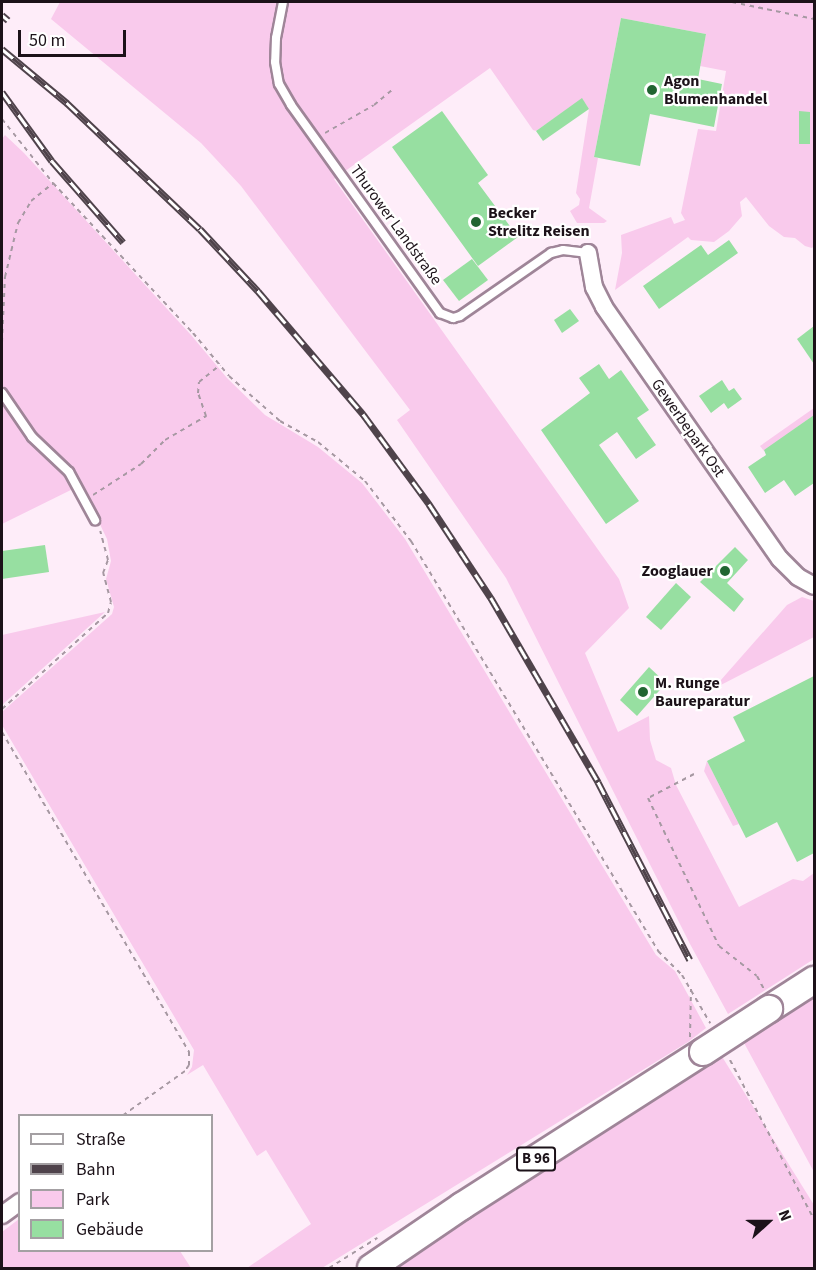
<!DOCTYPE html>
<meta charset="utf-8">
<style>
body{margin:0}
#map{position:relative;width:816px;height:1270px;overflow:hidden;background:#feedf9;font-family:"Source Sans 3",sans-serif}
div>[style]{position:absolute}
.green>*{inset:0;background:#f9caec}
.building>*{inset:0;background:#97dfa1}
.path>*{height:2px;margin-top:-1px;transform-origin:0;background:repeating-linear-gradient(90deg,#a698a2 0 4.5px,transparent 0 9px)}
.roads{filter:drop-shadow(2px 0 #9f8598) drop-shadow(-2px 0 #9f8598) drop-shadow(0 2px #9f8598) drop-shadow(0 -2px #9f8598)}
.service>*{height:8px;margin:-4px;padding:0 4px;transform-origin:4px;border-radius:4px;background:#fff}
.minor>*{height:16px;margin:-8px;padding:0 8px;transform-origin:8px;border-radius:8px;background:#fff}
.primary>*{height:26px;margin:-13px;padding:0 13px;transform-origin:13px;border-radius:13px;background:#fff}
.rail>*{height:7px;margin-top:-3.5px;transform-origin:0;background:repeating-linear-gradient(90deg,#fff 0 14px,#4f434b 0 28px);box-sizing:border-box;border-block:2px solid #4f434b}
.bridges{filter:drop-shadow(2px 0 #9f8598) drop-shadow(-2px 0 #9f8598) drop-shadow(0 2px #9f8598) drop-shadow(0 -2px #9f8598)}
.primary-bridge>*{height:26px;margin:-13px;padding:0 13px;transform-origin:13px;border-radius:13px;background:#fff}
.dots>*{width:16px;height:16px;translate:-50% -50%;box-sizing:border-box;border:3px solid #fff;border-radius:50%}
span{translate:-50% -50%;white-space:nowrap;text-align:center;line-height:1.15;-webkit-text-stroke:4.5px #fff;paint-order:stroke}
.shield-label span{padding:2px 4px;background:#fff;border:2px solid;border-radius:4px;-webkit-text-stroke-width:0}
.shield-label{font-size:15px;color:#1c1219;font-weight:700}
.poi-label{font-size:16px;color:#1c1219;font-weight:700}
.left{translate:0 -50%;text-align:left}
.right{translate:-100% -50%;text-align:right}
.street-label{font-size:16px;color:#1c1219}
.frame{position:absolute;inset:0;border:3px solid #1c1219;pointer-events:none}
.legend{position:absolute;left:18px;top:1114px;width:195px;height:138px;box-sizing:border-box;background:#fff;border:2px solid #a4a0a3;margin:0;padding:8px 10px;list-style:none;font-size:18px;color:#1c1219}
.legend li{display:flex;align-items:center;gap:12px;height:30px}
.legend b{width:30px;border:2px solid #a4a0a3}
.north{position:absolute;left:738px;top:1192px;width:60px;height:60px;-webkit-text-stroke:4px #fff;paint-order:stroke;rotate:69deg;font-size:16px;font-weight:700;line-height:24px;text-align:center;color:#1c1219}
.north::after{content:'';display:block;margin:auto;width:21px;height:27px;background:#1c1219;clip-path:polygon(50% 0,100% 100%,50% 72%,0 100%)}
.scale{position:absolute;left:18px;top:30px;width:108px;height:27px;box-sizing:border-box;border:3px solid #1c1219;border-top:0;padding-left:8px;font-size:18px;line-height:21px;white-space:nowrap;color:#1c1219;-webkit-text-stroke:4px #fff;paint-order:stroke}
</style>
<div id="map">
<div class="green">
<div style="clip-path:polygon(60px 2px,814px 2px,814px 246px,812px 248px,805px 246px,795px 238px,784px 237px,769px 226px,746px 197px,740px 202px,742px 216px,729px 231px,714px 242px,691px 240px,688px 237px,615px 290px,622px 253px,621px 235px,671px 217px,674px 224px,685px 220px,681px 213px,698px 129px,716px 131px,726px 71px,700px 66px,706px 34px,621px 18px,594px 157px,598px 158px,589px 208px,607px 221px,604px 223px,577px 223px,570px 211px,579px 205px,580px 199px,576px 193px,589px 109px,582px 99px,536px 131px,533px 130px,490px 68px,334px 179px,619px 579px,629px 608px,585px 653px,618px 732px,649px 716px,650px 740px,656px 760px,671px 768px,676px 785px,739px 907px,793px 879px,803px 881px,814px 873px,814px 959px,728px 1014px,690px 944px,506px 578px,397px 420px,410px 410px,241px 186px,201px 143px,51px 19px)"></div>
<div style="clip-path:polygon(5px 135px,24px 153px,191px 335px,227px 378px,265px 415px,318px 447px,362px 483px,405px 539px,656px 955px,675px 971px,706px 1028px,688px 1042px,322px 1268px,247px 1268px,311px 1224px,266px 1150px,257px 1156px,203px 1065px,187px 1075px,192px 1067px,194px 1050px,2px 725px,3px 711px,112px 614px,114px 607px,106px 579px,111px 561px,107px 539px,81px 485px,2px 524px,2px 139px)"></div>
<div style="clip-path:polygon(814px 408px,814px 415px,764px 451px,760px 446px)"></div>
<div style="clip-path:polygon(802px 597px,814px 601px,814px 637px,713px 689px,787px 605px)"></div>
<div style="clip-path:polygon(105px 612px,2px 705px,2px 635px)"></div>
<div style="clip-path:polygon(707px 761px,739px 824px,733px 826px,704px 771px)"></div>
<div style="clip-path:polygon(814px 990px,814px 1172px,743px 1041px,776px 1020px)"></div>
<div style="clip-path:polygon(721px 1055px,814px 1205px,814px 1268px,386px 1268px)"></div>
<div style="clip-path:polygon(19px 1219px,20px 1250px,180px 1251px,191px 1268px,2px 1268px,2px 1232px)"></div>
</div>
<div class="building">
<div style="clip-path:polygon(621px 18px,706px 34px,698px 79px,722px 84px,714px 127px,650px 114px,640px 166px,594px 157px)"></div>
<div style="clip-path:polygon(582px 98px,589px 109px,543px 141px,536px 131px)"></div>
<div style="clip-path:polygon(442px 111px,488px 175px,478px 183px,518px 237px,478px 266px,392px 147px)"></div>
<div style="clip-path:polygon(799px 111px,810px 112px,810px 144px,799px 144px)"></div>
<div style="clip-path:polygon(729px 240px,738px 253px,659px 309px,643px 286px,701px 245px,708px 255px)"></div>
<div style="clip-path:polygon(472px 259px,488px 280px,459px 301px,443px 280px)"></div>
<div style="clip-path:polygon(570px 309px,579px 321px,562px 333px,554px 320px)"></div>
<div style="clip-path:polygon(814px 326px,814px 364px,797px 339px)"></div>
<div style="clip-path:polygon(599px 364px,609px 379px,621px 370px,649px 410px,637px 418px,656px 445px,636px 459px,617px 432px,599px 445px,639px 501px,606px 524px,541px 430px,590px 393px,579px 378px)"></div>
<div style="clip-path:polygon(722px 380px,729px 391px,734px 388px,742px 399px,728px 409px,724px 403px,711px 413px,699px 396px)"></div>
<div style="clip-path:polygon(814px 415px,814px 483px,795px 496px,784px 480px,765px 493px,748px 467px,766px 455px,764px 450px)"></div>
<div style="clip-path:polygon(45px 545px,49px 572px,2px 579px,2px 551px)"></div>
<div style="clip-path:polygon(735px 547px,748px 560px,727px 583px,744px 599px,734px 612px,700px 582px)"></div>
<div style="clip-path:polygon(676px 583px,691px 597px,661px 630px,646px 617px)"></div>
<div style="clip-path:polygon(649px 667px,666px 683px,637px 716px,620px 700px)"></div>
<div style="clip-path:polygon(814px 676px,814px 853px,797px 862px,777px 822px,746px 838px,707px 761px,745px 741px,733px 717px)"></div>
</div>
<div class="path">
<div style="left:732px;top:2px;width:84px;rotate:11.7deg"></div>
<div style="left:2px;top:119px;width:82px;rotate:51.4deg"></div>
<div style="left:53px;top:183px;width:205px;rotate:47deg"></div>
<div style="left:193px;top:333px;width:56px;rotate:50.1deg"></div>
<div style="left:229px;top:376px;width:68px;rotate:41.4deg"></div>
<div style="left:280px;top:421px;width:43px;rotate:28.9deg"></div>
<div style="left:318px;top:442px;width:61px;rotate:39.7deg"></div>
<div style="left:365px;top:481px;width:76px;rotate:52.5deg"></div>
<div style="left:411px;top:541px;width:479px;rotate:58.9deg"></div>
<div style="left:658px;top:951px;width:34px;rotate:45deg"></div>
<div style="left:682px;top:975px;width:56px;rotate:59.7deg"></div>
<div style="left:325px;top:133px;width:56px;rotate:-29.7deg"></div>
<div style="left:374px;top:105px;width:25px;rotate:-40deg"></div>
<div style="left:2px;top:342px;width:65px;rotate:-87.4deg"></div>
<div style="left:5px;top:277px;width:56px;rotate:-76.5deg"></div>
<div style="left:18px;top:223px;width:26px;rotate:-59deg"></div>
<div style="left:31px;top:201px;width:28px;rotate:-39deg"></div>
<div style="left:93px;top:495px;width:57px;rotate:-32.9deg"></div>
<div style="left:141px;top:464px;width:34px;rotate:-45deg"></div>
<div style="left:165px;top:440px;width:48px;rotate:-30.3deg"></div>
<div style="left:206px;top:416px;width:24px;rotate:-109deg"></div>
<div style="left:198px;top:393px;width:11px;rotate:-85deg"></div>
<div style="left:199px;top:382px;width:27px;rotate:-39deg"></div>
<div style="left:2px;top:709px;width:143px;rotate:-42.2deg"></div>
<div style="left:108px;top:613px;width:11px;rotate:-75deg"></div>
<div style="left:111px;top:602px;width:30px;rotate:-105deg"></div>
<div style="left:103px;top:573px;width:14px;rotate:-69deg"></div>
<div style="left:108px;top:560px;width:30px;rotate:-105deg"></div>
<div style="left:2px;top:732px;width:371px;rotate:59.7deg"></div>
<div style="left:189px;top:1052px;width:13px;rotate:90deg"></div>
<div style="left:189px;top:1065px;width:7px;rotate:124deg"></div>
<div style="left:185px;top:1071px;width:77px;rotate:144.5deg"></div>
<div style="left:694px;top:774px;width:52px;rotate:152.4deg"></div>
<div style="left:648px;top:798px;width:164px;rotate:64.4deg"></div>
<div style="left:719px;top:946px;width:48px;rotate:38.3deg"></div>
<div style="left:757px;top:976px;width:15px;rotate:62deg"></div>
<div style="left:690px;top:1037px;width:48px;rotate:-88.8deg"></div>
<div style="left:730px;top:1060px;width:180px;rotate:62.2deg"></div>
<div style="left:329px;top:1268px;width:57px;rotate:-32deg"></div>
</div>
<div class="roads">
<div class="service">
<div style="left:283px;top:2px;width:37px;rotate:101deg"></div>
<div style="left:276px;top:38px;width:24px;rotate:92deg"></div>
<div style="left:275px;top:62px;width:22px;rotate:80deg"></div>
<div style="left:279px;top:84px;width:24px;rotate:60deg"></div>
<div style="left:291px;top:105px;width:256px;rotate:54.4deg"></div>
<div style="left:440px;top:313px;width:14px;rotate:21deg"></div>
<div style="left:453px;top:318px;width:7px;rotate:-16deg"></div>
<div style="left:460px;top:316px;width:111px;rotate:-34.7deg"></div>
<div style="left:551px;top:253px;width:12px;rotate:-14deg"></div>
<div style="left:563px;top:250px;width:25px;rotate:7deg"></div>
<div style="left:2px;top:393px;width:53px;rotate:55.7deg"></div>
<div style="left:32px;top:437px;width:51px;rotate:43.4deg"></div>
<div style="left:69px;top:472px;width:55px;rotate:61.6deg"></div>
</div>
<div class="minor">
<div style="left:588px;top:253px;width:35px;rotate:80deg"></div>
<div style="left:594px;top:287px;width:22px;rotate:63deg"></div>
<div style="left:604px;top:307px;width:307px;rotate:55.1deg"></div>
<div style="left:780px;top:559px;width:25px;rotate:45deg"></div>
<div style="left:798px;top:577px;width:18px;rotate:29deg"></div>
<div style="left:2px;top:1215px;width:22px;rotate:-36deg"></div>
</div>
<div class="primary">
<div style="left:769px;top:1009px;width:54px;rotate:-32.8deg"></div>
<div style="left:371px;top:1268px;width:110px;rotate:-34.3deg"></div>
<div style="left:462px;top:1206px;width:286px;rotate:-32.6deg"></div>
</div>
</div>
<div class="rail">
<div style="left:2px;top:15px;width:8px;rotate:40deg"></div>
<div style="left:2px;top:49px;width:85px;rotate:39.7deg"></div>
<div style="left:67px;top:103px;width:183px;rotate:43.5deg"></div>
<div style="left:200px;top:229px;width:85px;rotate:46.9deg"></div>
<div style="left:258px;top:291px;width:162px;rotate:49.5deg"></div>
<div style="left:363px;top:414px;width:112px;rotate:53.7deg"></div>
<div style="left:429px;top:504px;width:113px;rotate:56.6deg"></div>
<div style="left:491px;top:598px;width:213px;rotate:59.8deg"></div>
<div style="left:598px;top:782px;width:200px;rotate:62.7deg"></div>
<div style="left:2px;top:92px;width:85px;rotate:54.1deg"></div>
<div style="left:52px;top:161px;width:108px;rotate:48.8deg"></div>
</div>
<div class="bridges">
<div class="primary-bridge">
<div style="left:703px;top:1052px;width:79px;rotate:-33.1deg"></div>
</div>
</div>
<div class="dots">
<div style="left:652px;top:90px;background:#216531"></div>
<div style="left:476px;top:222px;background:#216531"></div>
<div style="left:725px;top:571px;background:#216531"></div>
<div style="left:643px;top:692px;background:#216531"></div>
</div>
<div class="shield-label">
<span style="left:536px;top:1159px">B 96</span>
</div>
<div class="poi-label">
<span class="left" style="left:664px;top:90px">Agon<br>Blumenhandel</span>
<span class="left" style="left:488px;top:222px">Becker<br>Strelitz Reisen</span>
<span class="right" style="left:713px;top:571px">Zooglauer</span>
<span class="left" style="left:655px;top:692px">M. Runge<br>Baureparatur</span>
</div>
<div class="street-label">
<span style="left:396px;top:225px;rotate:54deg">Thurower Landstraße</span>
<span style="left:688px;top:428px;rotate:55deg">Gewerbepark Ost</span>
</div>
<div class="frame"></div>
<ul class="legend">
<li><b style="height:8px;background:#fff"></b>Straße</li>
<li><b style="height:8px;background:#4f434b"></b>Bahn</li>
<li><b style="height:16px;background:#f9caec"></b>Park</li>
<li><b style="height:16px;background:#97dfa1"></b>Gebäude</li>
</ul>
<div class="north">N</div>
<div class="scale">50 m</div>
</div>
